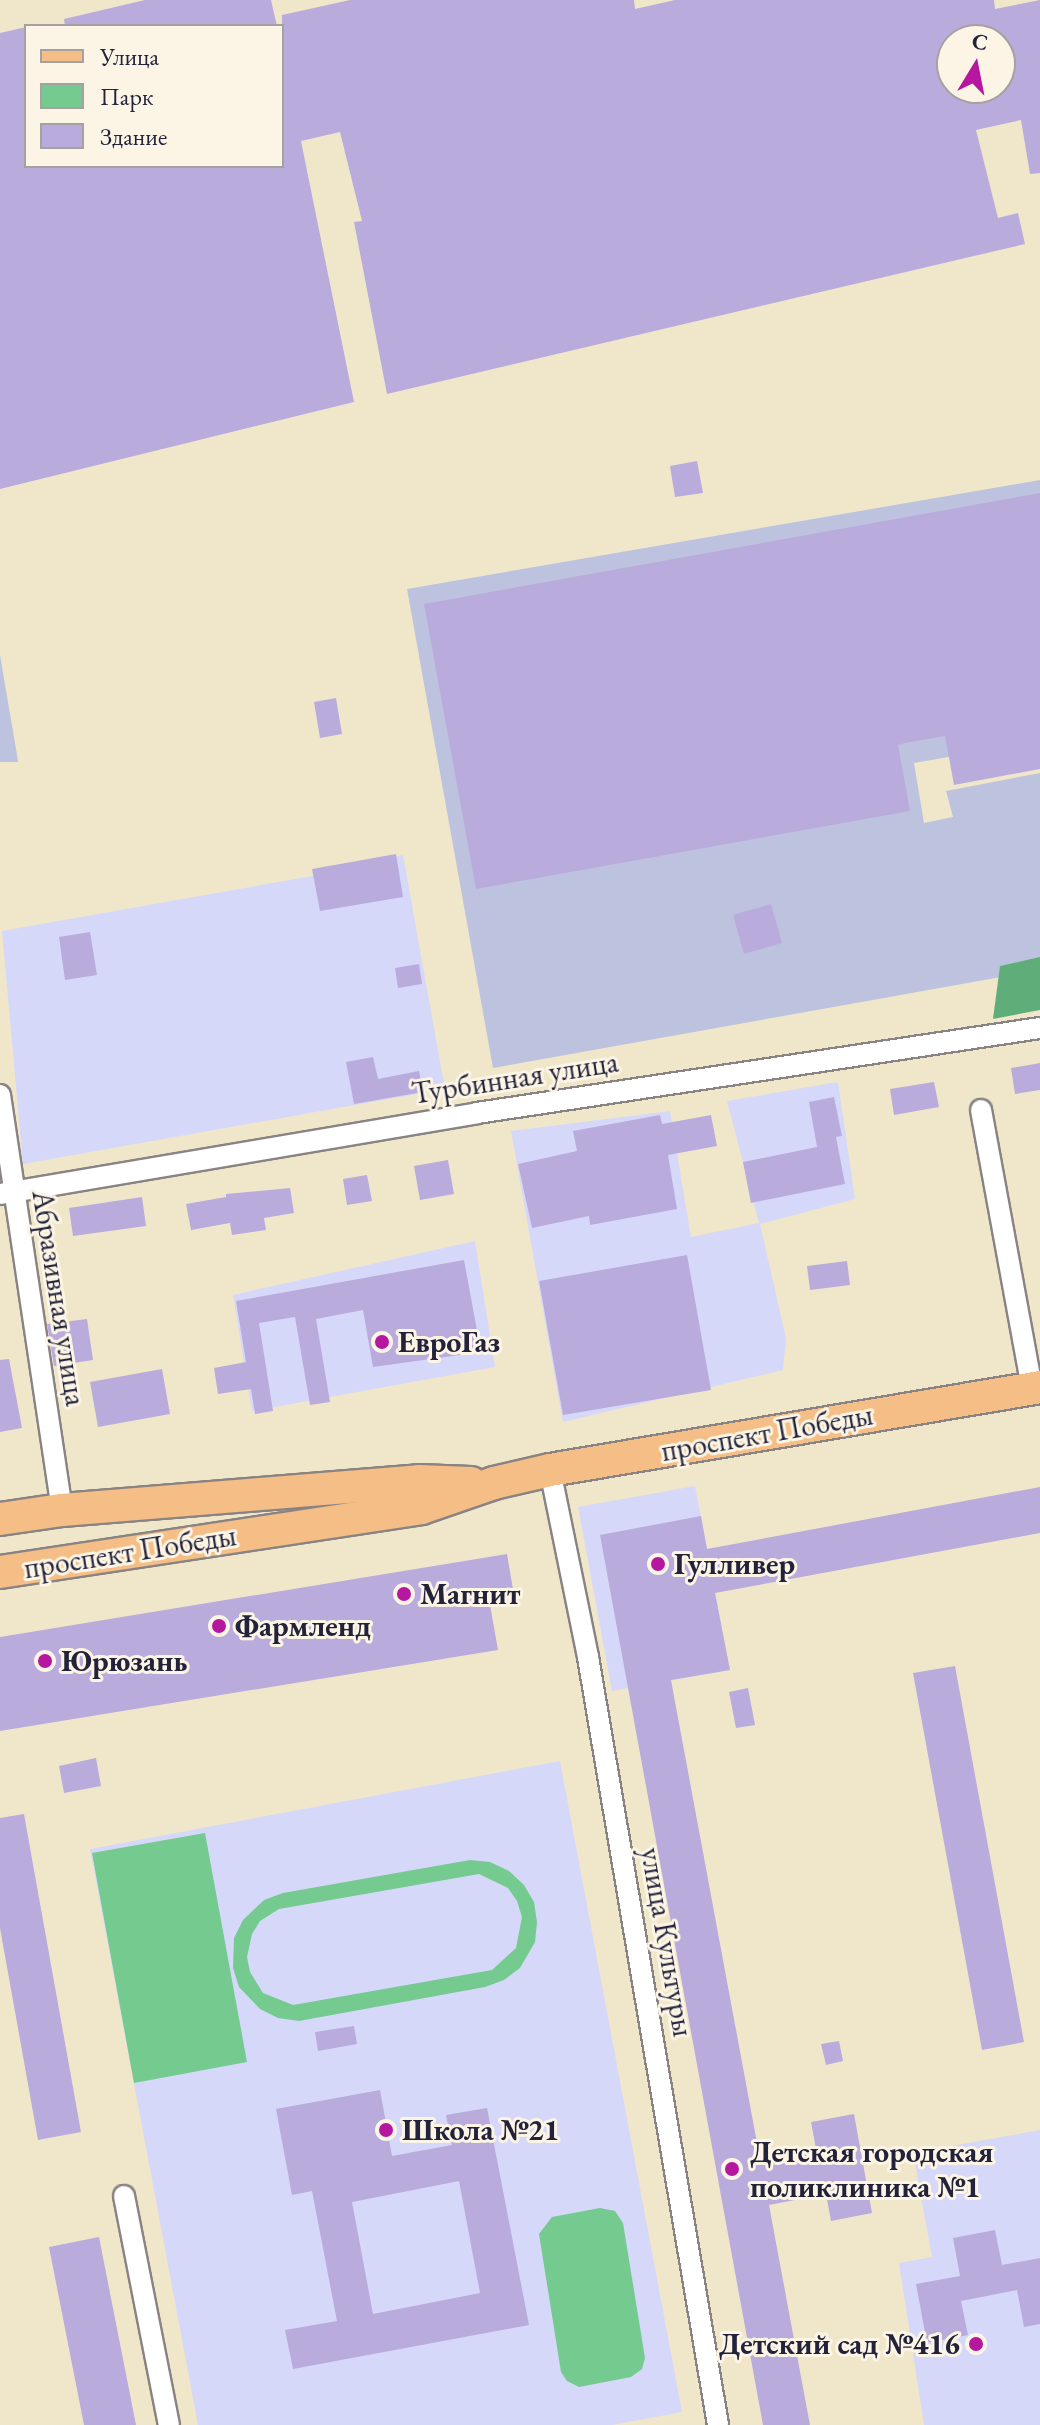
<!DOCTYPE html>
<meta charset="utf-8">
<style>
body{margin:0}
#map{position:relative;width:1040px;height:2425px;overflow:hidden;background:#f0e7cb;font-family:"EB Garamond",serif}
div>[style]{position:absolute}
.built>*{inset:0;background:#d5d8f9}
.industrial>*{inset:0;background:#bdc3de}
.green>*{inset:0;background:#74ca8f}
.forest>*{inset:0;background:#5fae7a}
.building>*{inset:0;background:#baabdd}
.roads{filter:drop-shadow(2px 0 #898483) drop-shadow(-2px 0 #898483) drop-shadow(0 2px #898483) drop-shadow(0 -2px #898483)}
.street>*{height:20px;margin:-10px;padding:0 10px;transform-origin:10px;border-radius:10px;background:#fff}
.primary>*{height:32px;margin:-16px;padding:0 16px;transform-origin:16px;border-radius:16px;background:#f5be86}
.dots>*{width:22px;height:22px;translate:-50% -50%;box-sizing:border-box;border:4px solid #fcf5e5;border-radius:50%}
span{translate:-50% -50%;white-space:nowrap;text-align:center;line-height:1.15;-webkit-text-stroke:6px #fcf5e5;paint-order:stroke}
.street-label{font-size:30px;color:#22223b}
.poi-label{font-size:30px;color:#22223b;font-weight:700}
.left{translate:0 -50%;text-align:left}
.right{translate:-100% -50%;text-align:right}
.legend{position:absolute;left:24px;top:24px;width:260px;height:144px;box-sizing:border-box;background:#fcf5e5;border:2px solid #a5a1a1;margin:0;padding:10px 14px;list-style:none;font-size:24px;color:#22223b}
.legend li{display:flex;align-items:center;gap:16px;height:40px}
.legend b{width:40px;border:2px solid #a5a1a1}
.north{position:absolute;left:936px;top:24px;width:80px;height:80px;box-sizing:border-box;background:#fcf5e5;border:2px solid #a5a1a1;border-radius:50%;rotate:10deg;font-size:22px;font-weight:700;line-height:32px;text-align:center;color:#22223b}
.north::after{content:'';display:block;margin:auto;width:28px;height:36px;background:#b5179e;clip-path:polygon(50% 0,100% 100%,50% 72%,0 100%)}
</style>
<div id="map">
<div class="built">
<div style="clip-path:polygon(403px 855px,445px 1089px,23px 1164px,2px 931px,318px 875px)"></div>
<div style="clip-path:polygon(838px 1082px,855px 1199px,760px 1224px,786px 1338px,783px 1370px,563px 1422px,511px 1131px,670px 1111px,691px 1237px,759px 1223px,727px 1101px)"></div>
<div style="clip-path:polygon(475px 1241px,495px 1367px,252px 1411px,233px 1295px)"></div>
<div style="clip-path:polygon(695px 1486px,730px 1670px,612px 1691px,578px 1507px)"></div>
<div style="clip-path:polygon(560px 1761px,682px 2412px,612px 2425px,198px 2425px,90px 1849px)"></div>
<div style="clip-path:polygon(1040px 2130px,1040px 2425px,924px 2425px,899px 2263px,932px 2257px,913px 2153px)"></div>
</div>
<div class="industrial">
<div style="clip-path:polygon(1040px 480px,1040px 741px,914px 763px,924px 823px,953px 817px,946px 791px,1040px 773px,1040px 970px,493px 1068px,407px 589px)"></div>
<div style="clip-path:polygon(0 655px,18px 761px,18px 762px,0 762px)"></div>
</div>
<div class="green">
<div style="clip-path:polygon(205px 1833px,247px 2062px,134px 2083px,92px 1853px)"></div>
<div style="clip-path:polygon(evenodd,470px 1860px,490px 1862px,509px 1871px,524px 1885px,534px 1902px,537px 1922px,535px 1942px,520px 1968px,504px 1980px,485px 1987px,299px 2021px,278px 2018px,260px 2009px,239px 1987px,233px 1968px,234px 1938px,243px 1920px,264px 1900px,283px 1893px,470px 1860px,479px 1874px,508px 1888px,517px 1901px,522px 1917px,516px 1948px,492px 1970px,293px 2005px,263px 1993px,250px 1972px,247px 1957px,252px 1934px,260px 1921px,279px 1909px,479px 1874px)"></div>
<div style="clip-path:polygon(600px 2208px,615px 2211px,623px 2223px,645px 2358px,642px 2369px,631px 2377px,579px 2387px,567px 2381px,561px 2372px,539px 2234px,552px 2217px)"></div>
</div>
<div class="forest">
<div style="clip-path:polygon(1040px 957px,1040px 1010px,993px 1019px,1000px 966px)"></div>
</div>
<div class="building">
<div style="clip-path:polygon(145px 0,271px 0,277px 26px,65px 26px,64px 19px)"></div>
<div style="clip-path:polygon(evenodd,350px 0,634px 0,635px 9px,675px 0,994px 0,995px 9px,1040px 0,1040px 173px,1030px 174px,1021px 120px,976px 130px,998px 218px,1018px 213px,1025px 244px,387px 394px,354px 222px,362px 221px,340px 132px,301px 141px,354px 402px,0 489px,0 33px,26px 27px,26px 166px,282px 166px,282px 15px,350px 0,952px 40px,1000px 40px,1000px 88px,952px 88px,952px 40px)"></div>
<div style="clip-path:polygon(697px 461px,703px 493px,675px 497px,670px 466px)"></div>
<div style="clip-path:polygon(1040px 493px,1040px 769px,954px 785px,945px 736px,905px 743px,898px 745px,910px 811px,476px 889px,424px 604px)"></div>
<div style="clip-path:polygon(336px 698px,342px 734px,320px 738px,314px 702px)"></div>
<div style="clip-path:polygon(396px 854px,403px 897px,320px 911px,312px 869px)"></div>
<div style="clip-path:polygon(771px 904px,782px 943px,744px 954px,733px 915px)"></div>
<div style="clip-path:polygon(90px 932px,97px 975px,65px 980px,59px 937px)"></div>
<div style="clip-path:polygon(419px 964px,422px 984px,398px 988px,395px 968px)"></div>
<div style="clip-path:polygon(373px 1057px,378px 1079px,419px 1071px,423px 1092px,354px 1104px,346px 1062px)"></div>
<div style="clip-path:polygon(1040px 1063px,1040px 1090px,1015px 1094px,1011px 1068px)"></div>
<div style="clip-path:polygon(934px 1082px,939px 1107px,894px 1115px,890px 1089px)"></div>
<div style="clip-path:polygon(834px 1097px,842px 1136px,836px 1137px,845px 1184px,751px 1203px,743px 1162px,817px 1147px,809px 1102px)"></div>
<div style="clip-path:polygon(660px 1115px,662px 1124px,711px 1115px,717px 1146px,668px 1155px,677px 1209px,590px 1225px,589px 1216px,532px 1228px,518px 1164px,577px 1151px,573px 1131px)"></div>
<div style="clip-path:polygon(448px 1160px,454px 1194px,420px 1200px,414px 1166px)"></div>
<div style="clip-path:polygon(367px 1175px,372px 1201px,347px 1205px,343px 1179px)"></div>
<div style="clip-path:polygon(290px 1188px,294px 1213px,264px 1218px,266px 1230px,232px 1235px,230px 1223px,191px 1230px,186px 1204px,226px 1197px,226px 1194px)"></div>
<div style="clip-path:polygon(142px 1197px,146px 1226px,73px 1236px,69px 1208px)"></div>
<div style="clip-path:polygon(687px 1255px,711px 1390px,563px 1415px,539px 1281px)"></div>
<div style="clip-path:polygon(464px 1260px,481px 1352px,373px 1367px,363px 1310px,316px 1319px,330px 1402px,310px 1405px,295px 1317px,259px 1323px,273px 1411px,255px 1414px,251px 1389px,218px 1394px,214px 1368px,246px 1362px,236px 1301px)"></div>
<div style="clip-path:polygon(847px 1261px,850px 1285px,810px 1290px,807px 1266px)"></div>
<div style="clip-path:polygon(87px 1319px,93px 1360px,54px 1366px,47px 1324px)"></div>
<div style="clip-path:polygon(9px 1359px,22px 1428px,0 1432px,0 1360px)"></div>
<div style="clip-path:polygon(162px 1369px,170px 1414px,98px 1427px,90px 1382px)"></div>
<div style="clip-path:polygon(1040px 1487px,1040px 1533px,715px 1593px,730px 1670px,671px 1680px,760px 2159px,816px 2149px,811px 2122px,854px 2114px,872px 2213px,831px 2221px,826px 2194px,769px 2205px,810px 2425px,763px 2425px,600px 1535px,701px 1516px,707px 1549px)"></div>
<div style="clip-path:polygon(507px 1554px,514px 1595px,489px 1599px,498px 1650px,0 1731px,0 1637px)"></div>
<div style="clip-path:polygon(955px 1666px,1024px 2042px,982px 2050px,913px 1673px)"></div>
<div style="clip-path:polygon(748px 1688px,755px 1725px,736px 1728px,729px 1692px)"></div>
<div style="clip-path:polygon(96px 1758px,101px 1786px,64px 1793px,59px 1766px)"></div>
<div style="clip-path:polygon(24px 1814px,81px 2132px,38px 2140px,0 1928px,0 1818px)"></div>
<div style="clip-path:polygon(354px 2026px,357px 2044px,318px 2051px,315px 2032px)"></div>
<div style="clip-path:polygon(839px 2041px,843px 2061px,826px 2065px,821px 2044px)"></div>
<div style="clip-path:polygon(evenodd,380px 2090px,392px 2156px,452px 2145px,446px 2115px,487px 2108px,529px 2325px,293px 2369px,285px 2330px,337px 2321px,312px 2191px,292px 2195px,276px 2109px,380px 2090px,459px 2181px,480px 2293px,373px 2314px,352px 2202px,459px 2181px)"></div>
<div style="clip-path:polygon(995px 2230px,1002px 2265px,1040px 2258px,1040px 2324px,1024px 2327px,1017px 2290px,961px 2301px,968px 2335px,927px 2343px,916px 2284px,960px 2276px,953px 2238px)"></div>
<div style="clip-path:polygon(99px 2237px,136px 2425px,84px 2425px,49px 2247px)"></div>
</div>
<div class="roads">
<div class="street">
<div style="left:0;top:1095px;width:420px;rotate:81.5deg"></div>
<div style="left:981px;top:1110px;width:283px;rotate:79.6deg"></div>
<div style="left:0;top:1194px;width:484px;rotate:-9.6deg"></div>
<div style="left:477px;top:1113px;width:569px;rotate:-8.59deg"></div>
<div style="left:550px;top:1470px;width:191px;rotate:78.5deg"></div>
<div style="left:588px;top:1657px;width:779px;rotate:80.39deg"></div>
<div style="left:124px;top:2196px;width:233px;rotate:78.9deg"></div>
</div>
<div class="primary">
<div style="left:0;top:1519px;width:63px;rotate:-8.3deg"></div>
<div style="left:62px;top:1510px;width:358px;rotate:-4.6deg"></div>
<div style="left:419px;top:1481px;width:52px;rotate:2.2deg"></div>
<div style="left:0;top:1572px;width:426px;rotate:-8.6deg"></div>
<div style="left:421px;top:1508px;width:77px;rotate:-18.9deg"></div>
<div style="left:494px;top:1483px;width:57px;rotate:-13.1deg"></div>
<div style="left:550px;top:1470px;width:497px;rotate:-9.6deg"></div>
</div>
</div>
<div class="dots">
<div style="left:382px;top:1342px;background:#b5179e"></div>
<div style="left:658px;top:1564px;background:#b5179e"></div>
<div style="left:404px;top:1594px;background:#b5179e"></div>
<div style="left:219px;top:1626px;background:#b5179e"></div>
<div style="left:45px;top:1661px;background:#b5179e"></div>
<div style="left:386px;top:2130px;background:#b5179e"></div>
<div style="left:732px;top:2169px;background:#b5179e"></div>
<div style="left:976px;top:2344px;background:#b5179e"></div>
</div>
<div class="street-label">
<span style="left:515px;top:1078px;rotate:-9deg">Турбинная улица</span>
<span style="left:59px;top:1298px;rotate:81deg">Абразивная улица</span>
<span style="left:767px;top:1433px;rotate:-10deg">проспект Победы</span>
<span style="left:130px;top:1552px;rotate:-9deg">проспект Победы</span>
<span style="left:667px;top:1942px;rotate:80deg">улица Культуры</span>
</div>
<div class="poi-label">
<span class="left" style="left:398px;top:1342px">ЕвроГаз</span>
<span class="left" style="left:674px;top:1564px">Гулливер</span>
<span class="left" style="left:420px;top:1594px">Магнит</span>
<span class="left" style="left:235px;top:1626px">Фармленд</span>
<span class="left" style="left:61px;top:1661px">Юрюзань</span>
<span class="left" style="left:402px;top:2130px">Школа №21</span>
<span class="left" style="left:750px;top:2169px">Детская городская<br>поликлиника №1</span>
<span class="right" style="left:960px;top:2344px">Детский сад №416</span>
</div>
<ul class="legend">
<li><b style="height:10px;background:#f5be86"></b>Улица</li>
<li><b style="height:22px;background:#74ca8f"></b>Парк</li>
<li><b style="height:22px;background:#baabdd"></b>Здание</li>
</ul>
<div class="north">С</div>
</div>
